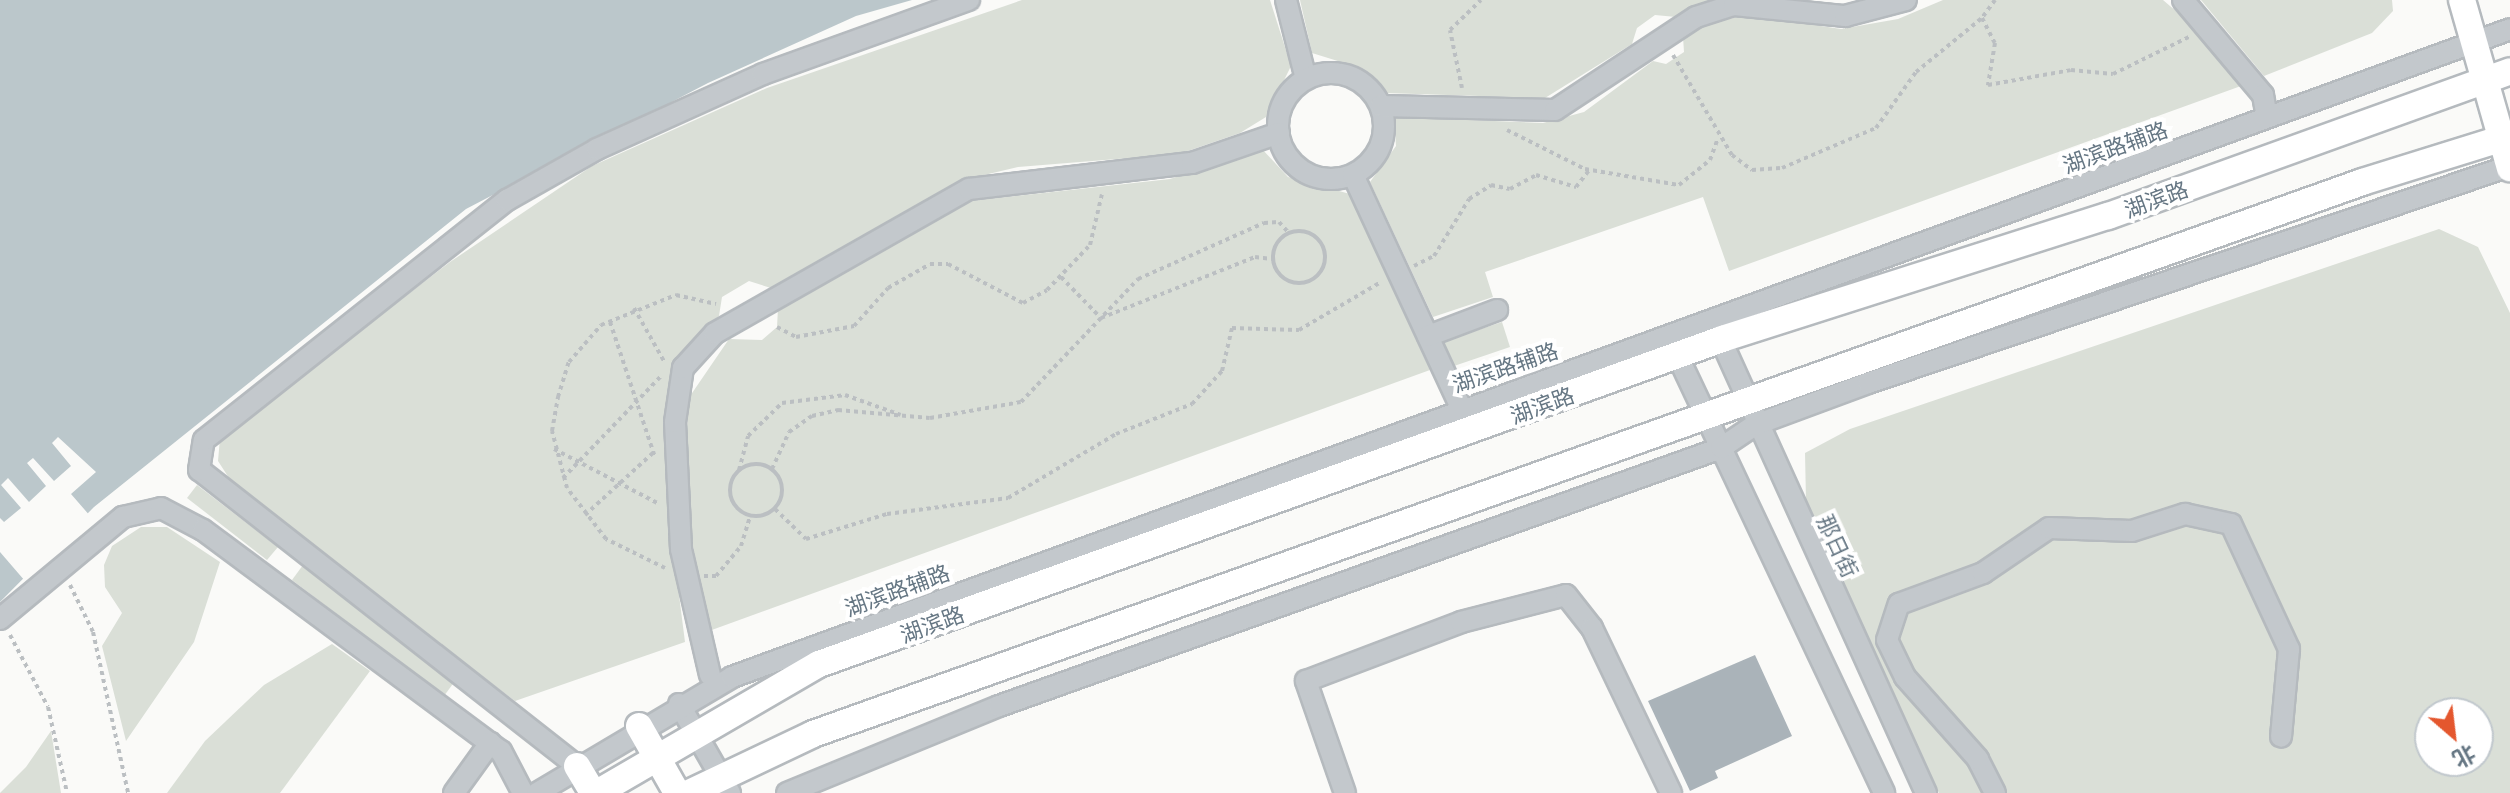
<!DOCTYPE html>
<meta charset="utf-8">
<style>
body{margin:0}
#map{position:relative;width:2510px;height:793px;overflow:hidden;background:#fafaf8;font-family:"IBM Plex Sans","Noto Sans SC",sans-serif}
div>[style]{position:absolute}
.green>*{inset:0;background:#dadfd7}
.water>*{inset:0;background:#bbc7cb}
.pier>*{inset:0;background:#fafaf8}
.building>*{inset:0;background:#aab3b9}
.path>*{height:4px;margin-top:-2px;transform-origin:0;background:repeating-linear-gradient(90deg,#bbbfc2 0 4px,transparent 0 8px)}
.path>.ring{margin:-2px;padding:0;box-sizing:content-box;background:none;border:4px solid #bbbfc2;border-radius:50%}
.roads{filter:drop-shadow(2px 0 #b5babe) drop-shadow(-2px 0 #b5babe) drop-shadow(0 2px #b5babe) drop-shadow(0 -2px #b5babe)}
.minor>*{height:20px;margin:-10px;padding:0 10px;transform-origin:10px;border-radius:10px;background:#c3c8cc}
.minor>.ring{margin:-10px;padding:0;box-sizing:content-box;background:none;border:20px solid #c3c8cc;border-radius:50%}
.major>*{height:26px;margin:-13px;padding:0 13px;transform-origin:13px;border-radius:13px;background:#fff}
span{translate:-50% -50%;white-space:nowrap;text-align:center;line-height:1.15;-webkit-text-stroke:8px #fff;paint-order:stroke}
.street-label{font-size:22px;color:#657683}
.north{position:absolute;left:2414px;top:697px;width:80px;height:80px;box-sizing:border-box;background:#fff;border:2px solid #c1c8cd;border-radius:50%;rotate:152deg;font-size:22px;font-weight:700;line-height:32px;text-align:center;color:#657683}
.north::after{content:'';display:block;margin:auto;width:28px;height:36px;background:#e4572e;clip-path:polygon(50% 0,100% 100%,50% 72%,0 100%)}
</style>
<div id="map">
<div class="green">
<div style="clip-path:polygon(1022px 0,1270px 0,1291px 66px,1266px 117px,1240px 133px,1179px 154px,1018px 167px,963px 180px,794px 280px,771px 288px,749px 281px,722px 297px,719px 316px,677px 359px,667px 425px,668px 509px,685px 642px,515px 701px,238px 492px,218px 461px,220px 438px,450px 262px,592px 166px,767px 88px)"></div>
<div style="clip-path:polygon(1300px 0,1718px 0,1676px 17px,1655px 15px,1637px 28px,1632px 44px,1545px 98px,1385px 93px,1357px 67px,1312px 53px)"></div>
<div style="clip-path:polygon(1943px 0,2163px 0,2212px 42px,2241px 86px,1729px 271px,1703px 197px,1485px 272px,1493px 297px,1433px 317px,1370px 182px,1396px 146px,1394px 117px,1543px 123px,1584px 112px,1653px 61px,1666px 64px,1684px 52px,1683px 37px,1697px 26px,1747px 15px,1841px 29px,1898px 19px)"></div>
<div style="clip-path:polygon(2201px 0,2392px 0,2393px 11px,2372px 33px,2264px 76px)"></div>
<div style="clip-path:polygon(1262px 149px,1288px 177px,1350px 194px,1430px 370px,709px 631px,685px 504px,688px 399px,729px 339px,762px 340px,777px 327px,778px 308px,961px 202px,1170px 179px)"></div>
<div style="clip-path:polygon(evenodd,2439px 229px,2478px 247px,2510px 313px,2510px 793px,1939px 793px,1806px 501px,1805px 453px,1850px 429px,2439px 229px,2430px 713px,2478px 713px,2478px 761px,2430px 761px,2430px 713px)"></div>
<div style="clip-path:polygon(1502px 322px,1510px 347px,1454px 366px,1442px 342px)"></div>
<div style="clip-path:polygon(197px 485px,278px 547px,267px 560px,187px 498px)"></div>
<div style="clip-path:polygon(141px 527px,167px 527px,220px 562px,194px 642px,126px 741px,102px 646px,122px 613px,105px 587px,104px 565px,112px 546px)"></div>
<div style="clip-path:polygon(303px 565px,455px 681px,444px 696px,292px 580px)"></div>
<div style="clip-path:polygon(332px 644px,370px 671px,280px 793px,167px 793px,205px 741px,264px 685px)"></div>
<div style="clip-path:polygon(51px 731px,61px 793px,0 793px,26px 767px)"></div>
</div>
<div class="water">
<div style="clip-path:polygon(0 0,912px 0,856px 16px,708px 83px,466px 209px,94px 507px,0 602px)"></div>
</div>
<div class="pier">
<div style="clip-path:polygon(58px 437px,96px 472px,71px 494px,91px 517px,25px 581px,0 552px,0 518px,4px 522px,21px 508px,1px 485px,8px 478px,29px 502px,46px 486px,27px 463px,33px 458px,54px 481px,71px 466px,52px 443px)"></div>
</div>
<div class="building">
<div style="clip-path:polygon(1755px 655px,1792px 736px,1715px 771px,1718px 778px,1690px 791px,1648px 701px)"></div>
</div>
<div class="path">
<div style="left:1995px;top:0;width:22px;rotate:126deg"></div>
<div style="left:1982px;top:18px;width:28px;rotate:63deg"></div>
<div style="left:1995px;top:43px;width:43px;rotate:99.5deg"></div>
<div style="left:1988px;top:85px;width:84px;rotate:-10.2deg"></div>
<div style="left:2071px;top:70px;width:42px;rotate:5.4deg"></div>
<div style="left:2113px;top:74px;width:85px;rotate:-26deg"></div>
<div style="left:1673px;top:55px;width:116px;rotate:59.5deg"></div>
<div style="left:1732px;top:155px;width:25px;rotate:37deg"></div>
<div style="left:1752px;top:170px;width:30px;rotate:-4deg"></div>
<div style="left:1782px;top:168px;width:102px;rotate:-23.1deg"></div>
<div style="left:1876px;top:128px;width:69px;rotate:-54.5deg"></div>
<div style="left:1916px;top:72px;width:85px;rotate:-39.3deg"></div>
<div style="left:1462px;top:88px;width:59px;rotate:-101.7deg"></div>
<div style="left:1450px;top:30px;width:43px;rotate:-44.1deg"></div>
<div style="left:1507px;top:130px;width:87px;rotate:26.6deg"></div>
<div style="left:1585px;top:169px;width:95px;rotate:9.7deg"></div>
<div style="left:1679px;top:185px;width:40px;rotate:-39deg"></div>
<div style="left:1710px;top:160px;width:23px;rotate:-70deg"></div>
<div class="ring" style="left:1273px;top:231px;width:48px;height:48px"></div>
<div style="left:1414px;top:266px;width:22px;rotate:-27deg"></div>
<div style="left:1434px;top:256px;width:67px;rotate:-58.4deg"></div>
<div style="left:1469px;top:199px;width:26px;rotate:-32deg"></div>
<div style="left:1491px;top:185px;width:19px;rotate:12deg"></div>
<div style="left:1510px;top:189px;width:30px;rotate:-28deg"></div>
<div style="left:1536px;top:175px;width:42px;rotate:16.7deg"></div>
<div style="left:1576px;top:187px;width:23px;rotate:-52deg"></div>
<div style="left:1061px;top:277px;width:57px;rotate:45.7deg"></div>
<div style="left:1101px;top:318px;width:166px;rotate:-21.6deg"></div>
<div style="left:1255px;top:257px;width:17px;rotate:7deg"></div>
<div style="left:634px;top:308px;width:63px;rotate:60.6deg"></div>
<div style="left:610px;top:322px;width:142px;rotate:71.6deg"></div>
<div style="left:777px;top:327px;width:21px;rotate:28deg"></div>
<div style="left:796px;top:337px;width:59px;rotate:-10.7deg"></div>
<div style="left:854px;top:326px;width:51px;rotate:-48.2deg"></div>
<div style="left:888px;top:288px;width:48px;rotate:-29.7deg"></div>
<div style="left:930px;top:264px;width:18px"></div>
<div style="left:948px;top:264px;width:85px;rotate:27.5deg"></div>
<div style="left:1023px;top:303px;width:27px;rotate:-28deg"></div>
<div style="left:1047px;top:290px;width:62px;rotate:-46.3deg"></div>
<div style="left:1090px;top:245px;width:52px;rotate:-76.8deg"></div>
<div style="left:554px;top:449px;width:119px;rotate:27.6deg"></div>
<div class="ring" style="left:730px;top:464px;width:48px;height:48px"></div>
<div style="left:772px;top:469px;width:41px;rotate:-65.3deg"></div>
<div style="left:789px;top:432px;width:28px;rotate:-35deg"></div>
<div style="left:812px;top:416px;width:27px;rotate:-13deg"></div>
<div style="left:838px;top:410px;width:92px;rotate:5deg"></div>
<div style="left:930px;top:418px;width:92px;rotate:-10deg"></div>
<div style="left:1021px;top:402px;width:170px;rotate:-46.4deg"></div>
<div style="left:1138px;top:279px;width:138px;rotate:-24deg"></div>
<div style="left:1264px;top:223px;width:15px;rotate:-4deg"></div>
<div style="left:1279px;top:222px;width:13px;rotate:48deg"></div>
<div style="left:739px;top:470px;width:35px;rotate:-75deg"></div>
<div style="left:748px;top:436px;width:47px;rotate:-44.1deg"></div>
<div style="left:782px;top:403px;width:64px;rotate:-7.2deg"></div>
<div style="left:845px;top:395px;width:59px;rotate:19.7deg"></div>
<div style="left:563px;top:478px;width:141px;rotate:-46.1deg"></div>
<div style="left:775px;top:509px;width:43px;rotate:44.1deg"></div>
<div style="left:806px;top:539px;width:85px;rotate:-17.2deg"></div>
<div style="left:887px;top:514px;width:122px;rotate:-7.5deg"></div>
<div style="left:1008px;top:498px;width:126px;rotate:-30.7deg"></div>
<div style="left:1116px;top:434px;width:82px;rotate:-21.5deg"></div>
<div style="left:1192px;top:404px;width:45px;rotate:-47.7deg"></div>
<div style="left:1222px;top:371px;width:44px;rotate:-76.9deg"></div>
<div style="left:1232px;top:328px;width:67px;rotate:1.7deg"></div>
<div style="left:1299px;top:330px;width:95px;rotate:-30.3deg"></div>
<div style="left:585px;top:515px;width:93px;rotate:-42.4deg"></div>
<div style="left:665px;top:568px;width:66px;rotate:-153.8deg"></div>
<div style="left:606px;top:539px;width:64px;rotate:-127.4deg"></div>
<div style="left:567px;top:488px;width:59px;rotate:-104.7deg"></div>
<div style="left:552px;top:431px;width:35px;rotate:-80deg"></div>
<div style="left:558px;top:397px;width:37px;rotate:-73deg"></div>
<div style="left:569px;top:362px;width:49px;rotate:-49.1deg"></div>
<div style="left:601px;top:325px;width:81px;rotate:-21.8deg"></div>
<div style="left:676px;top:295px;width:41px;rotate:12.7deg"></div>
<div style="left:704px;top:576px;width:12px"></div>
<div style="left:716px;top:576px;width:39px;rotate:-50deg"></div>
<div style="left:741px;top:546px;width:31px;rotate:-73deg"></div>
<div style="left:70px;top:585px;width:52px;rotate:63.9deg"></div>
<div style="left:93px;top:632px;width:165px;rotate:77.7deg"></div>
<div style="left:10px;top:635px;width:81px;rotate:62.2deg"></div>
<div style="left:48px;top:707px;width:88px;rotate:77.5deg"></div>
</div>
<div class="roads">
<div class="minor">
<div style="left:1286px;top:0;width:81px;rotate:75.8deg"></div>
<div style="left:2183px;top:0;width:124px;rotate:49.9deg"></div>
<div style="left:2263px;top:95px;width:22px;rotate:80deg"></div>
<div class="ring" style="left:1278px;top:73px;width:86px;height:86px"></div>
<div style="left:1381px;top:106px;width:174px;rotate:1.3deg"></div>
<div style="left:1555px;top:110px;width:169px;rotate:-33.4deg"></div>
<div style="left:1696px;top:17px;width:40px;rotate:-18deg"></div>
<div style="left:1734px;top:5px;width:112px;rotate:5.7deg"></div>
<div style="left:1845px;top:16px;width:63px;rotate:-14.7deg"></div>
<div style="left:1353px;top:175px;width:257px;rotate:65.1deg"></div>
<div style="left:1715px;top:327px;width:512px;rotate:65.64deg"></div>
<div style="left:1428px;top:336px;width:74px;rotate:-20.6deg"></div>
<div style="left:1671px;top:342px;width:499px;rotate:64.7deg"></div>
<div style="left:0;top:619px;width:160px;rotate:-39.7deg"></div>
<div style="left:123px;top:517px;width:39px;rotate:-13deg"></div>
<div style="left:161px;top:508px;width:47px;rotate:27.6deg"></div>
<div style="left:203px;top:530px;width:371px;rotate:36.6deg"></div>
<div style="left:501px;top:751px;width:47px;rotate:62.4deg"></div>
<div style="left:710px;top:675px;width:129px;rotate:-103deg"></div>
<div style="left:681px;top:549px;width:127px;rotate:-92.7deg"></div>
<div style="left:675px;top:422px;width:55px;rotate:-81.6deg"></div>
<div style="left:683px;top:368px;width:47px;rotate:-47.6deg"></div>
<div style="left:715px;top:333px;width:292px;rotate:-29.6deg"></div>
<div style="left:969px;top:189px;width:225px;rotate:-6.7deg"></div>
<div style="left:1192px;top:163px;width:92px;rotate:-19deg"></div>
<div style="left:679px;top:704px;width:103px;rotate:60.2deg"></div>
<div style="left:577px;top:766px;width:480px;rotate:-141.9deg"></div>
<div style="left:199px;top:470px;width:30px;rotate:-81deg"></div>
<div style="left:204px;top:440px;width:387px;rotate:-38.4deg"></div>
<div style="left:507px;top:200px;width:103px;rotate:-29.5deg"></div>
<div style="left:597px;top:149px;width:182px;rotate:-24.3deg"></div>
<div style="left:763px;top:74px;width:219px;rotate:-19.8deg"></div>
<div style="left:454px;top:793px;width:62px;rotate:-54.2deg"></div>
<div style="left:537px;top:793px;width:227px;rotate:-30.7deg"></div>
<div style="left:732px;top:677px;width:1892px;rotate:-20.02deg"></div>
<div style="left:787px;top:793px;width:229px;rotate:-22.3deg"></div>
<div style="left:999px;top:706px;width:767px;rotate:-19.66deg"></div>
<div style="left:1721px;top:448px;width:41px;rotate:-34.1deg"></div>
<div style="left:1755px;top:425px;width:121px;rotate:-20.4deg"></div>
<div style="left:1868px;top:383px;width:678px;rotate:-18.68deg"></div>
<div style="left:1345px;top:793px;width:119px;rotate:-109.2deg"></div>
<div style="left:1306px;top:681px;width:166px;rotate:-20.8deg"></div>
<div style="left:1461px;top:622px;width:108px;rotate:-14.4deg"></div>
<div style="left:1566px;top:595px;width:42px;rotate:51.8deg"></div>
<div style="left:1592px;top:628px;width:183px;rotate:64.4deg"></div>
<div style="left:1995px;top:793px;width:38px;rotate:-117deg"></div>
<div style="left:1978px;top:759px;width:110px;rotate:-131.7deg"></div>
<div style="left:1905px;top:677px;width:41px;rotate:-115.9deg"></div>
<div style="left:1887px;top:640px;width:38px;rotate:-72deg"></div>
<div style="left:1899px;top:604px;width:90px;rotate:-20.3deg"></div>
<div style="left:1983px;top:573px;width:80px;rotate:-34.3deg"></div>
<div style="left:2049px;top:528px;width:83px;rotate:2.1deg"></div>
<div style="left:2132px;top:531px;width:56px;rotate:-17.8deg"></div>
<div style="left:2185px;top:514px;width:47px;rotate:12.3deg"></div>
<div style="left:2231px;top:524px;width:138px;rotate:65.1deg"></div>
<div style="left:2289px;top:649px;width:88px;rotate:95.2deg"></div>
</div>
<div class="major">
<div style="left:2462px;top:0;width:175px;rotate:74.1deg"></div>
<div style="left:639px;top:726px;width:77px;rotate:60.4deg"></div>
<div style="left:577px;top:766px;width:31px;rotate:59deg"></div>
<div style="left:597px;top:793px;width:257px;rotate:-30.2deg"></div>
<div style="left:819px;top:664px;width:960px;rotate:-19.79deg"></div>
<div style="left:1722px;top:339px;width:405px;rotate:-17.7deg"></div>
<div style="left:2108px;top:216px;width:427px;rotate:-19.8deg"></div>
<div style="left:689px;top:793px;width:137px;rotate:-25.4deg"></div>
<div style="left:813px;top:734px;width:1644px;rotate:-19.61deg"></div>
<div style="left:2362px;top:182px;width:155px;rotate:-17.3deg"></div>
</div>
</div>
<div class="street-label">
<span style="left:2115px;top:147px;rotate:-20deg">湖滨路辅路</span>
<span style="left:2156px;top:199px;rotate:-20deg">湖滨路</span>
<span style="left:1505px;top:367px;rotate:-19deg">湖滨路辅路</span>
<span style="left:1542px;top:405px;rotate:-20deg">湖滨路</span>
<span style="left:1838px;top:546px;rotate:65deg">那日街</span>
<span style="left:897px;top:590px;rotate:-20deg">湖滨路辅路</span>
<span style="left:932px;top:624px;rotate:-20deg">湖滨路</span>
</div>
<div class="north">北</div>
</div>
